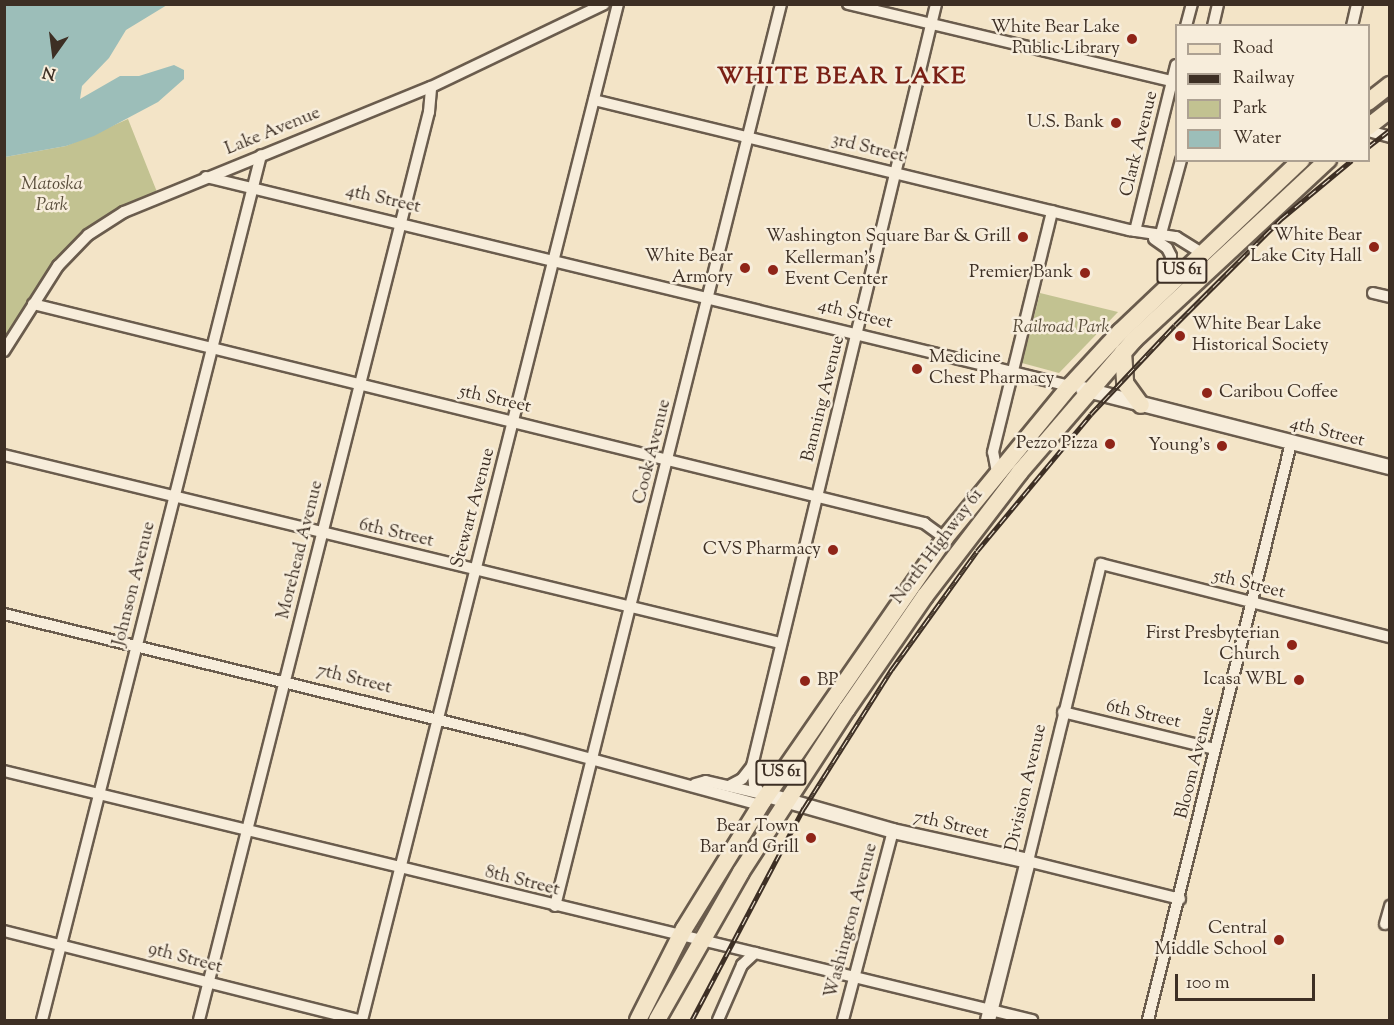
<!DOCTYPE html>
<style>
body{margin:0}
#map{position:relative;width:1394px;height:1025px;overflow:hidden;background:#f3e4c7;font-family:"Sorts Mill Goudy",serif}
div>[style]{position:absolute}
.green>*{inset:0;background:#c2c291}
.water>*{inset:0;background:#9cbeb9}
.roads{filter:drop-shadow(2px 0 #6a5c4d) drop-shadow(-2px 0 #6a5c4d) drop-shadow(0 2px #6a5c4d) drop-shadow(0 -2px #6a5c4d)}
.minor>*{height:10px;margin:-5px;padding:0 5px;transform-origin:5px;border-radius:5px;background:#f7eddb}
.tertiary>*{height:14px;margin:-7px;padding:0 7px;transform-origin:7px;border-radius:7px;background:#f7eddb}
.primary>*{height:16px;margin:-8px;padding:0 8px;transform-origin:8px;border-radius:8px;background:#f3e4c7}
.rail>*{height:5px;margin-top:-2.5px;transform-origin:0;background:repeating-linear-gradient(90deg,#f7eddb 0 9px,#3d2f24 0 18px);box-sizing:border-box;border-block:2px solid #3d2f24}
.dots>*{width:16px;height:16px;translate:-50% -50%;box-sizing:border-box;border:3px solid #f7eddb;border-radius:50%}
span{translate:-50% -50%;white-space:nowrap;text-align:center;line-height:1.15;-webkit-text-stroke:5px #f7eddb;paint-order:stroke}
.shield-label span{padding:2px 4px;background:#f7eddb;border:2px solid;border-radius:4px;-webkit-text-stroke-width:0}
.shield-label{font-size:16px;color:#3d2f24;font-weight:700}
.poi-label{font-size:18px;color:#3d2f24}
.right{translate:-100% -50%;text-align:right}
.left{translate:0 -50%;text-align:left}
.street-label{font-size:18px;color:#3d2f24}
.park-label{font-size:18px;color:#584c3a;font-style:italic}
.district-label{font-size:24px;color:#7a1f14;font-weight:700;letter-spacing:1.5px}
.frame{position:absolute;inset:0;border:6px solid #3d2f24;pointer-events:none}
.legend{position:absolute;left:1175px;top:24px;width:195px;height:138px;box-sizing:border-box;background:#f7eddb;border:2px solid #ada192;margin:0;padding:8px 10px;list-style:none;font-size:18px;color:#3d2f24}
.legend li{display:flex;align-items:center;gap:12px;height:30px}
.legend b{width:30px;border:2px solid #ada192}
.north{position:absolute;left:24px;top:24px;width:60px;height:60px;-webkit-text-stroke:4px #f7eddb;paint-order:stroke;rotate:194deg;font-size:16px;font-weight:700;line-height:24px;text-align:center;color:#3d2f24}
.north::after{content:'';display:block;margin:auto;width:21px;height:27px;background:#3d2f24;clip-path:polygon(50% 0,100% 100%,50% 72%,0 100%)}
.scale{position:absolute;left:1175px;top:974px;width:140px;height:27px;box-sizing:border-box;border:3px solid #3d2f24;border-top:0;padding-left:8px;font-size:18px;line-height:21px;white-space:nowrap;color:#3d2f24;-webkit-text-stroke:4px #f7eddb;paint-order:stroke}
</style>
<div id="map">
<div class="green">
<div style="clip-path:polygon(128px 119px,157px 192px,102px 219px,59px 256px,5px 343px,5px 157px,66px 146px)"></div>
<div style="clip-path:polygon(1040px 293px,1118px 312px,1059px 373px,1022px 363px)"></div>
</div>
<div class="water">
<div style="clip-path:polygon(5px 4px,167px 5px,126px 30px,109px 58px,82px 86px,80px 99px,120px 76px,139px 76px,174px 65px,184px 70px,184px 79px,158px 102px,94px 136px,66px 146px,5px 157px)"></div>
</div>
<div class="roads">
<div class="minor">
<div style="left:848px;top:4px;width:337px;rotate:13.4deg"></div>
<div style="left:1186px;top:26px;width:23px;rotate:-75deg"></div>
<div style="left:1213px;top:26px;width:23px;rotate:-77deg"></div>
<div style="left:1352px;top:26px;width:23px;rotate:-77deg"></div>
<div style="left:594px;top:100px;width:551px;rotate:13.66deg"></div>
<div style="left:1129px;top:230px;width:48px;rotate:8.5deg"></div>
<div style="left:1176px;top:237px;width:28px;rotate:32deg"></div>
<div style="left:1368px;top:131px;width:23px;rotate:15deg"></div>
<div style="left:206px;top:177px;width:889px;rotate:13.6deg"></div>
<div style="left:1135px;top:231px;width:171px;rotate:-76.1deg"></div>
<div style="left:1154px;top:239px;width:16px;rotate:35deg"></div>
<div style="left:1167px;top:248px;width:9px;rotate:63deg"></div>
<div style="left:1171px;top:256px;width:28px;rotate:94deg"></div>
<div style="left:1159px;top:241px;width:84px;rotate:-74.8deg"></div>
<div style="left:1373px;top:293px;width:17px;rotate:13deg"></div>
<div style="left:33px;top:304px;width:918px;rotate:13.81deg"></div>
<div style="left:924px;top:523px;width:26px;rotate:36deg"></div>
<div style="left:4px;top:351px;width:101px;rotate:-57.6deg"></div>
<div style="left:58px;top:266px;width:43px;rotate:-45.9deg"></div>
<div style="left:88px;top:235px;width:43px;rotate:-32.6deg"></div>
<div style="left:124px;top:212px;width:331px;rotate:-22.2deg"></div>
<div style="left:431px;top:87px;width:192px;rotate:-25.6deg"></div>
<div style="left:4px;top:455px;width:798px;rotate:13.62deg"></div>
<div style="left:997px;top:472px;width:20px;rotate:-101deg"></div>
<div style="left:993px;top:452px;width:248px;rotate:-76.2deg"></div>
<div style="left:4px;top:614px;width:532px;rotate:13.7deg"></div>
<div style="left:521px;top:740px;width:248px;rotate:15.2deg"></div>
<div style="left:1063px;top:712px;width:156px;rotate:13.7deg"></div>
<div style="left:4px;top:771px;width:1058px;rotate:13.62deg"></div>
<div style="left:695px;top:784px;width:11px;rotate:-15deg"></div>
<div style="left:706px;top:781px;width:57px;rotate:13.1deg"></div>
<div style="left:729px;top:786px;width:15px;rotate:-28deg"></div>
<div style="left:742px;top:779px;width:16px;rotate:-52deg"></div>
<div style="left:761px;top:794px;width:12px;rotate:-125deg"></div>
<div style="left:754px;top:784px;width:18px;rotate:-96deg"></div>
<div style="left:752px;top:766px;width:784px;rotate:-76.42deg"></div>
<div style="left:1180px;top:899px;width:157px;rotate:-166deg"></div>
<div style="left:1028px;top:861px;width:306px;rotate:-76.2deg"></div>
<div style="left:1101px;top:564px;width:298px;rotate:14.2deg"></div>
<div style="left:555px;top:906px;width:930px;rotate:-75.93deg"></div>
<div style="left:1385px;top:924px;width:19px;rotate:-74deg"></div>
<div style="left:4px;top:931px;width:365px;rotate:14.1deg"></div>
<div style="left:42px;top:1020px;width:892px;rotate:-75.79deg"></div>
<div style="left:199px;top:1020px;width:937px;rotate:-75.79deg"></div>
<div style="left:429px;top:112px;width:25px;rotate:-85deg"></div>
<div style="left:362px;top:1020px;width:1048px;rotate:-75.86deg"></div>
<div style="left:718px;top:1020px;width:60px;rotate:-66.4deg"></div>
<div style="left:742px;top:965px;width:18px;rotate:-43deg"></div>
<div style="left:843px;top:1020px;width:196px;rotate:-75.2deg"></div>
<div style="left:1148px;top:1020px;width:594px;rotate:-76.08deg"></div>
</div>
<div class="tertiary">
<div style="left:1083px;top:389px;width:317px;rotate:14.3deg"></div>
<div style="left:767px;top:795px;width:131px;rotate:15.9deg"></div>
<div style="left:893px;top:831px;width:138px;rotate:12.5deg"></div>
<div style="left:1028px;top:861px;width:164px;rotate:104.1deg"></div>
</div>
<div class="primary">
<div style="left:1368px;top:102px;width:28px;rotate:-38deg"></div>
<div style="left:1368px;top:127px;width:28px;rotate:-38deg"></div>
<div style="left:1123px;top:352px;width:31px;rotate:86deg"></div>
<div style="left:1125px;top:383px;width:27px;rotate:54deg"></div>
<div style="left:638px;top:1020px;width:102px;rotate:-63.2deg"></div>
<div style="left:684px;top:929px;width:150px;rotate:-58.3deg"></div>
<div style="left:763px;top:801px;width:320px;rotate:-55.3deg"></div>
<div style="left:945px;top:538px;width:197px;rotate:-50.6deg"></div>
<div style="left:1070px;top:386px;width:74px;rotate:-47.2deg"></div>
<div style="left:1120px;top:332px;width:250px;rotate:-43.5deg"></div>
<div style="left:657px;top:1020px;width:170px;rotate:-60.4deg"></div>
<div style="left:741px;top:872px;width:194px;rotate:-57deg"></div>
<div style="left:847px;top:709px;width:137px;rotate:-55.4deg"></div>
<div style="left:925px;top:596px;width:156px;rotate:-52.5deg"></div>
<div style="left:1020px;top:472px;width:174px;rotate:-49.2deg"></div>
<div style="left:1134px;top:340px;width:265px;rotate:-42.9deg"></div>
</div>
</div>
<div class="rail">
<div style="left:1368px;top:147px;width:28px;rotate:-38deg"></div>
<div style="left:692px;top:1020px;width:240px;rotate:-62.2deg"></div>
<div style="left:804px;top:808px;width:165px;rotate:-57.7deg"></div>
<div style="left:892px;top:669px;width:145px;rotate:-54.2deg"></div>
<div style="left:977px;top:551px;width:178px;rotate:-50.2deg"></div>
<div style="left:1091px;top:414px;width:122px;rotate:-46.7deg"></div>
<div style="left:1175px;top:325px;width:150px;rotate:-45deg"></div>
<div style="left:1281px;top:219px;width:92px;rotate:-39.7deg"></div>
</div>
<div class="dots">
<div style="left:1132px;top:39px;background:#8f2418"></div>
<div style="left:1116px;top:123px;background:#8f2418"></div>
<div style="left:1023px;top:237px;background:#8f2418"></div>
<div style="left:1374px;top:247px;background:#8f2418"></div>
<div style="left:745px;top:268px;background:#8f2418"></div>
<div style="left:773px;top:270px;background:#8f2418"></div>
<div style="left:1085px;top:273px;background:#8f2418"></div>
<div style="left:1180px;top:336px;background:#8f2418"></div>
<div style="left:917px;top:369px;background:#8f2418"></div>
<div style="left:1207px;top:393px;background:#8f2418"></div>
<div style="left:1110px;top:444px;background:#8f2418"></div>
<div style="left:1222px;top:446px;background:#8f2418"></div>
<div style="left:833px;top:550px;background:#8f2418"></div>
<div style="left:1292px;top:645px;background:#8f2418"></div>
<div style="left:1299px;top:680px;background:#8f2418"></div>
<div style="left:805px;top:681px;background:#8f2418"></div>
<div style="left:811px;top:838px;background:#8f2418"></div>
<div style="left:1279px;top:940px;background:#8f2418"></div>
</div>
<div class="shield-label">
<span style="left:1182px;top:271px">US 61</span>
<span style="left:781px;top:773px">US 61</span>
</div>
<div class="poi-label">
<span class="right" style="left:1120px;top:39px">White Bear Lake<br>Public Library</span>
<span class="right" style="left:1104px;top:123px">U.S. Bank</span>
<span class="right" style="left:1011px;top:237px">Washington Square Bar &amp; Grill</span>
<span class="right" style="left:1362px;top:247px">White Bear<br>Lake City Hall</span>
<span class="right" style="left:733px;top:268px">White Bear<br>Armory</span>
<span class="left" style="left:785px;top:270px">Kellerman's<br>Event Center</span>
<span class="right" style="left:1073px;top:273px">Premier Bank</span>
<span class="left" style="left:1192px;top:336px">White Bear Lake<br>Historical Society</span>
<span class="left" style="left:929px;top:369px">Medicine<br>Chest Pharmacy</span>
<span class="left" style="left:1219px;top:393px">Caribou Coffee</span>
<span class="right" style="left:1098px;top:444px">Pezzo Pizza</span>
<span class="right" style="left:1210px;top:446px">Young's</span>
<span class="right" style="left:821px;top:550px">CVS Pharmacy</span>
<span class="right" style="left:1280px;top:645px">First Presbyterian<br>Church</span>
<span class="right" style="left:1287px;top:680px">Icasa WBL</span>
<span class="left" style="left:817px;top:681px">BP</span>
<span class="right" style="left:799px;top:838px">Bear Town<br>Bar and Grill</span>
<span class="right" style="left:1267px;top:940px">Central<br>Middle School</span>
</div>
<div class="street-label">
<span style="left:273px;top:132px;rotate:-22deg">Lake Avenue</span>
<span style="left:1140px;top:144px;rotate:-76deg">Clark Avenue</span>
<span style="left:868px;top:149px;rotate:14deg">3rd Street</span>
<span style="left:383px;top:200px;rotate:13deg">4th Street</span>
<span style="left:855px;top:315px;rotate:14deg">4th Street</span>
<span style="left:824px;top:399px;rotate:-76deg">Banning Avenue</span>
<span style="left:495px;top:400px;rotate:13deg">5th Street</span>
<span style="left:1327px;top:433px;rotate:14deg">4th Street</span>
<span style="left:653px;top:452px;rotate:-76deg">Cook Avenue</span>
<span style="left:474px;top:508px;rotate:-75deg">Stewart Avenue</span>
<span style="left:396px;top:534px;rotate:13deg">6th Street</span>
<span style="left:938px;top:547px;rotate:-53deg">North Highway 61</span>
<span style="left:301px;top:550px;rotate:-76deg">Morehead Avenue</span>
<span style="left:135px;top:584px;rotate:-76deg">Johnson Avenue</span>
<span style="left:1249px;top:585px;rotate:14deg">5th Street</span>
<span style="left:354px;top:680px;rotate:14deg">7th Street</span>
<span style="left:1143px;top:715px;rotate:13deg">6th Street</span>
<span style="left:1196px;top:763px;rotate:-76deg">Bloom Avenue</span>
<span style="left:1027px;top:788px;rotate:-77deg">Division Avenue</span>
<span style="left:951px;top:826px;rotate:13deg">7th Street</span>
<span style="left:522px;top:882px;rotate:14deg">8th Street</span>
<span style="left:852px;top:921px;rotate:-75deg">Washington Avenue</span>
<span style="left:185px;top:959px;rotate:15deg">9th Street</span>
</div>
<div class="park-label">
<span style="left:52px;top:196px">Matoska<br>Park</span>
<span style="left:1061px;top:328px">Railroad Park</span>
</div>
<div class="district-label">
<span style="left:842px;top:78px">WHITE BEAR LAKE</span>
</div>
<div class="frame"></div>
<ul class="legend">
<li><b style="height:8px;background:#f3e4c7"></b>Road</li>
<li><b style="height:8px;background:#3d2f24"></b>Railway</li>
<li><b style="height:16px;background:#c2c291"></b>Park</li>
<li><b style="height:16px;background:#9cbeb9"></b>Water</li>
</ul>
<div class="north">N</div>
<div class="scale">100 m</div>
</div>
